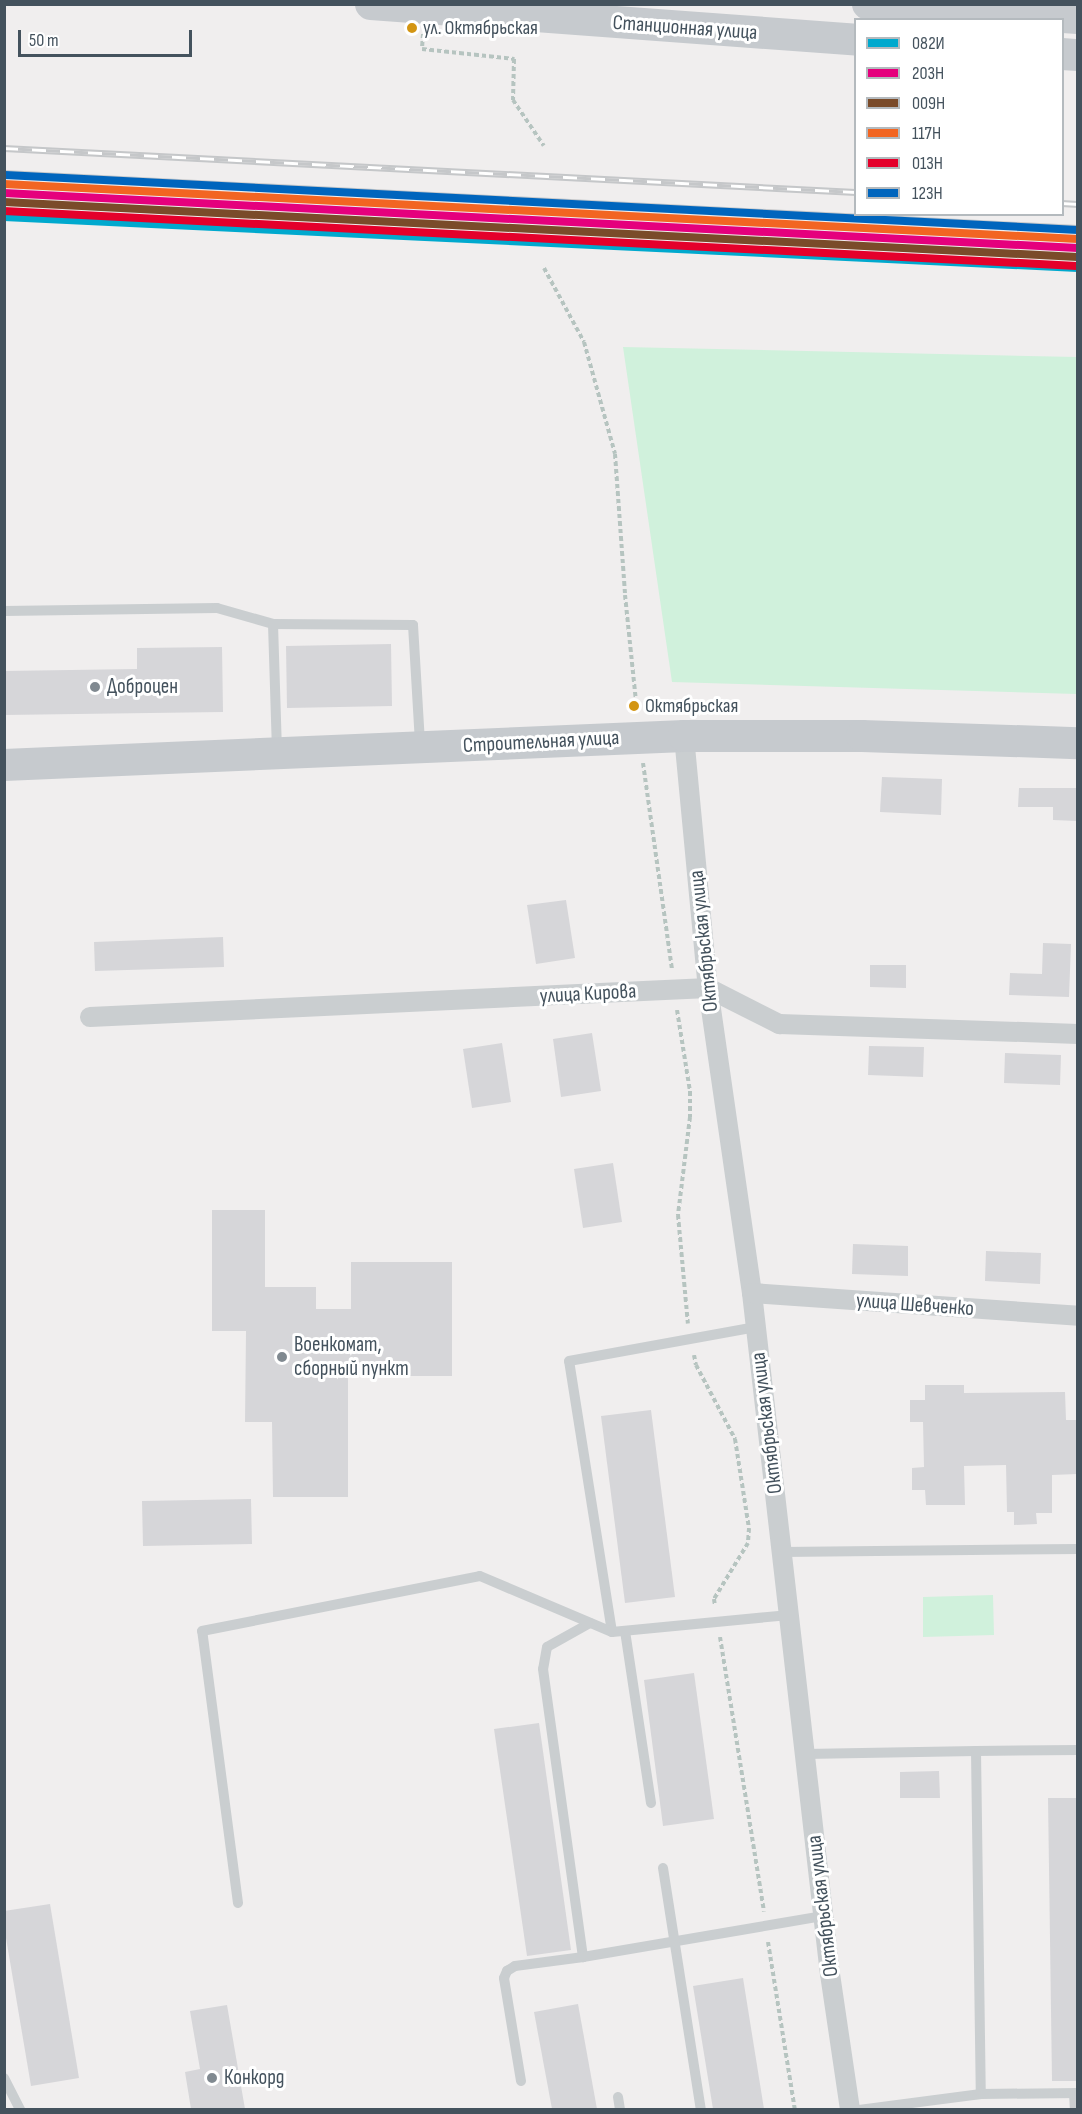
<!DOCTYPE html>
<meta charset="utf-8">
<style>
body{margin:0}
#map{position:relative;width:1082px;height:2114px;overflow:hidden;background:#f0eeee;font-family:"Sofia Sans Condensed",sans-serif}
div>[style]{position:absolute}
.green>*{inset:0;background:#d0f1dc}
.building>*{inset:0;background:#d6d6d9}
.path>*{height:4px;margin-top:-2px;transform-origin:0;background:repeating-linear-gradient(90deg,#b6c4c0 0 4.5px,transparent 0 7.5px)}
.lane>*{height:10px;margin:-5px;padding:0 5px;transform-origin:5px;border-radius:5px;background:#caced0}
.street>*{height:20px;margin:-10px;padding:0 10px;transform-origin:10px;border-radius:10px;background:#caced0}
.primary>*{height:32px;margin:-16px;padding:0 16px;transform-origin:16px;border-radius:16px;background:#c6cace}
.rail>*{height:7px;margin-top:-3.5px;transform-origin:0;background:repeating-linear-gradient(90deg,#fff 0 14px,#c5c7c9 0 28px);box-sizing:border-box;border-block:2px solid #c5c7c9}
.rail-1>*{height:8px;margin:-4px;padding:0 4px;transform-origin:4px;border-radius:4px;background:#00a9ce}
.rail-2>*{height:8px;margin:-4px;padding:0 4px;transform-origin:4px;border-radius:4px;background:#e5007d}
.rail-3>*{height:8px;margin:-4px;padding:0 4px;transform-origin:4px;border-radius:4px;background:#7a4b2a}
.rail-4>*{height:8px;margin:-4px;padding:0 4px;transform-origin:4px;border-radius:4px;background:#f26522}
.rail-5>*{height:8px;margin:-4px;padding:0 4px;transform-origin:4px;border-radius:4px;background:#e4002b}
.rail-6>*{height:8px;margin:-4px;padding:0 4px;transform-origin:4px;border-radius:4px;background:#0065bd}
.dots>*{width:16px;height:16px;translate:-50% -50%;box-sizing:border-box;border:3px solid #fff;border-radius:50%}
span{translate:-50% -50%;white-space:nowrap;text-align:center;line-height:1.15;-webkit-text-stroke:6px #fff;paint-order:stroke}
.bus-label{font-size:20px;color:#44525d}
.left{translate:0 -50%;text-align:left}
.street-label{font-size:21px;color:#44525d}
.poi-label{font-size:21px;color:#44525d}
.frame{position:absolute;inset:0;border:6px solid #44525d;pointer-events:none}
.legend{position:absolute;left:854px;top:18px;width:210px;height:198px;box-sizing:border-box;background:#fff;border:2px solid #b4babe;margin:0;padding:8px 10px;list-style:none;font-size:18px;color:#44525d}
.legend li{display:flex;align-items:center;gap:12px;height:30px}
.legend b{width:30px;border:2px solid #b4babe}
.scale{position:absolute;left:18px;top:30px;width:174px;height:27px;box-sizing:border-box;border:3px solid #44525d;border-top:0;padding-left:8px;font-size:18px;line-height:21px;white-space:nowrap;color:#44525d;-webkit-text-stroke:4px #fff;paint-order:stroke}
</style>
<div id="map">
<div class="green">
<div style="clip-path:polygon(623px 347px,1077px 357px,1077px 694px,672px 682px)"></div>
<div style="clip-path:polygon(993px 1595px,994px 1635px,923px 1637px,923px 1597px)"></div>
</div>
<div class="building">
<div style="clip-path:polygon(391px 644px,392px 706px,287px 708px,286px 646px)"></div>
<div style="clip-path:polygon(222px 647px,223px 712px,4px 715px,4px 671px,137px 669px,137px 648px)"></div>
<div style="clip-path:polygon(882px 777px,942px 779px,941px 815px,880px 812px)"></div>
<div style="clip-path:polygon(1019px 788px,1077px 788px,1077px 821px,1053px 820px,1053px 807px,1018px 807px)"></div>
<div style="clip-path:polygon(566px 900px,575px 958px,536px 964px,527px 905px)"></div>
<div style="clip-path:polygon(223px 937px,224px 967px,95px 971px,94px 942px)"></div>
<div style="clip-path:polygon(1043px 943px,1071px 944px,1069px 997px,1009px 995px,1010px 973px,1042px 974px)"></div>
<div style="clip-path:polygon(870px 965px,906px 965px,906px 988px,870px 987px)"></div>
<div style="clip-path:polygon(592px 1033px,601px 1091px,561px 1097px,553px 1039px)"></div>
<div style="clip-path:polygon(502px 1043px,511px 1102px,472px 1108px,463px 1049px)"></div>
<div style="clip-path:polygon(869px 1046px,924px 1047px,923px 1077px,868px 1075px)"></div>
<div style="clip-path:polygon(1005px 1053px,1061px 1055px,1060px 1085px,1004px 1083px)"></div>
<div style="clip-path:polygon(613px 1163px,622px 1222px,583px 1228px,574px 1169px)"></div>
<div style="clip-path:polygon(212px 1210px,265px 1210px,265px 1287px,316px 1287px,316px 1309px,351px 1309px,351px 1262px,452px 1262px,452px 1376px,348px 1376px,348px 1497px,273px 1497px,272px 1422px,245px 1422px,246px 1331px,212px 1331px)"></div>
<div style="clip-path:polygon(853px 1244px,908px 1246px,908px 1276px,852px 1274px)"></div>
<div style="clip-path:polygon(986px 1251px,1041px 1253px,1040px 1284px,985px 1281px)"></div>
<div style="clip-path:polygon(925px 1385px,964px 1385px,964px 1393px,1065px 1392px,1066px 1420px,1077px 1420px,1077px 1474px,1052px 1475px,1052px 1513px,1036px 1513px,1037px 1524px,1014px 1525px,1014px 1512px,1007px 1512px,1006px 1465px,964px 1466px,965px 1505px,926px 1505px,925px 1490px,912px 1490px,912px 1468px,924px 1467px,923px 1422px,910px 1422px,910px 1400px,925px 1400px)"></div>
<div style="clip-path:polygon(651px 1410px,675px 1597px,625px 1603px,601px 1416px)"></div>
<div style="clip-path:polygon(251px 1499px,252px 1544px,143px 1546px,142px 1501px)"></div>
<div style="clip-path:polygon(694px 1673px,714px 1819px,663px 1826px,644px 1680px)"></div>
<div style="clip-path:polygon(539px 1723px,571px 1950px,527px 1956px,494px 1729px)"></div>
<div style="clip-path:polygon(939px 1771px,940px 1798px,900px 1798px,900px 1772px)"></div>
<div style="clip-path:polygon(1048px 1798px,1077px 1798px,1077px 2081px,1052px 2081px)"></div>
<div style="clip-path:polygon(50px 1904px,79px 2078px,31px 2086px,4px 1926px,4px 1911px)"></div>
<div style="clip-path:polygon(743px 1978px,764px 2109px,713px 2109px,693px 1986px)"></div>
<div style="clip-path:polygon(578px 2004px,597px 2109px,552px 2109px,534px 2012px)"></div>
<div style="clip-path:polygon(227px 2005px,245px 2109px,191px 2109px,185px 2072px,200px 2069px,190px 2011px)"></div>
</div>
<div class="path">
<div style="left:423px;top:34px;width:15px;rotate:94deg"></div>
<div style="left:422px;top:49px;width:93px;rotate:6.2deg"></div>
<div style="left:514px;top:59px;width:41px;rotate:91.4deg"></div>
<div style="left:513px;top:100px;width:55px;rotate:56deg"></div>
<div style="left:544px;top:268px;width:84px;rotate:61.6deg"></div>
<div style="left:584px;top:342px;width:116px;rotate:74.5deg"></div>
<div style="left:615px;top:454px;width:141px;rotate:85.9deg"></div>
<div style="left:625px;top:595px;width:117px;rotate:84.1deg"></div>
<div style="left:643px;top:763px;width:208px;rotate:82deg"></div>
<div style="left:677px;top:1010px;width:82px;rotate:80.9deg"></div>
<div style="left:690px;top:1091px;width:26px;rotate:90deg"></div>
<div style="left:690px;top:1117px;width:99px;rotate:97deg"></div>
<div style="left:678px;top:1215px;width:109px;rotate:84.8deg"></div>
<div style="left:694px;top:1355px;width:10px;rotate:79deg"></div>
<div style="left:696px;top:1365px;width:84px;rotate:62.2deg"></div>
<div style="left:735px;top:1439px;width:90px;rotate:81.1deg"></div>
<div style="left:749px;top:1528px;width:15px;rotate:94deg"></div>
<div style="left:748px;top:1543px;width:66px;rotate:121.3deg"></div>
<div style="left:714px;top:1599px;width:7px;rotate:82deg"></div>
<div style="left:720px;top:1637px;width:278px;rotate:80.9deg"></div>
<div style="left:768px;top:1942px;width:170px;rotate:80.9deg"></div>
</div>
<div class="lane">
<div style="left:4px;top:611px;width:213px;rotate:-0.8deg"></div>
<div style="left:217px;top:608px;width:58px;rotate:15.9deg"></div>
<div style="left:273px;top:624px;width:125px;rotate:88.2deg"></div>
<div style="left:273px;top:624px;width:140px;rotate:0.4deg"></div>
<div style="left:413px;top:625px;width:119px;rotate:86.6deg"></div>
<div style="left:782px;top:1552px;width:296px;rotate:-0.6deg"></div>
<div style="left:590px;top:1623px;width:49px;rotate:150.8deg"></div>
<div style="left:547px;top:1647px;width:22px;rotate:100deg"></div>
<div style="left:543px;top:1669px;width:291px;rotate:82.1deg"></div>
<div style="left:583px;top:1957px;width:244px;rotate:-9.7deg"></div>
<div style="left:625px;top:1631px;width:174px;rotate:81.4deg"></div>
<div style="left:612px;top:1632px;width:274px;rotate:-99deg"></div>
<div style="left:569px;top:1361px;width:190px;rotate:-10.3deg"></div>
<div style="left:976px;top:1751px;width:102px;rotate:-0.6deg"></div>
<div style="left:805px;top:1754px;width:171px;rotate:-1deg"></div>
<div style="left:976px;top:1751px;width:343px;rotate:89.2deg"></div>
<div style="left:981px;top:2094px;width:125px;rotate:172.6deg"></div>
<div style="left:663px;top:1868px;width:245px;rotate:81.1deg"></div>
<div style="left:238px;top:1903px;width:274px;rotate:-97.5deg"></div>
<div style="left:202px;top:1631px;width:283px;rotate:-11.2deg"></div>
<div style="left:480px;top:1576px;width:143px;rotate:23deg"></div>
<div style="left:612px;top:1632px;width:178px;rotate:-5.5deg"></div>
<div style="left:4px;top:2078px;width:36px;rotate:63deg"></div>
<div style="left:521px;top:2081px;width:104px;rotate:-99.4deg"></div>
<div style="left:504px;top:1978px;width:8px;rotate:-67deg"></div>
<div style="left:507px;top:1971px;width:9px;rotate:-32deg"></div>
<div style="left:515px;top:1966px;width:69px;rotate:-7.5deg"></div>
<div style="left:1074px;top:2093px;width:17px;rotate:87deg"></div>
<div style="left:981px;top:2094px;width:97px;rotate:-0.6deg"></div>
<div style="left:618px;top:2097px;width:13px;rotate:81deg"></div>
</div>
<div class="street">
<div style="left:684px;top:736px;width:253px;rotate:84.6deg"></div>
<div style="left:708px;top:988px;width:308px;rotate:81.8deg"></div>
<div style="left:752px;top:1293px;width:685px;rotate:83.47deg"></div>
<div style="left:830px;top:1974px;width:137px;rotate:81.6deg"></div>
<div style="left:90px;top:1017px;width:619px;rotate:-2.69deg"></div>
<div style="left:708px;top:988px;width:80px;rotate:26.9deg"></div>
<div style="left:779px;top:1024px;width:299px;rotate:1.9deg"></div>
<div style="left:752px;top:1293px;width:327px;rotate:4deg"></div>
</div>
<div class="primary">
<div style="left:371px;top:4px;width:486px;rotate:4.2deg"></div>
<div style="left:868px;top:4px;width:210px;rotate:3.8deg"></div>
<div style="left:1062px;top:54px;width:16px;rotate:4deg"></div>
<div style="left:4px;top:765px;width:681px;rotate:-2.44deg"></div>
<div style="left:684px;top:736px;width:178px"></div>
<div style="left:862px;top:736px;width:216px;rotate:1.9deg"></div>
</div>
<div class="rail">
<div style="left:4px;top:148px;width:853px;rotate:2.96deg"></div>
<div style="left:4px;top:173px;width:1075px;rotate:2.93deg"></div>
<div style="left:1062px;top:203px;width:16px;rotate:4deg"></div>
</div>
<div class="rail-1">
<div style="left:4px;top:217px;width:1075px;rotate:2.72deg"></div>
</div>
<div class="rail-2">
<div style="left:4px;top:193px;width:1075px;rotate:2.93deg"></div>
</div>
<div class="rail-3">
<div style="left:4px;top:202px;width:1075px;rotate:2.93deg"></div>
</div>
<div class="rail-4">
<div style="left:4px;top:184px;width:1075px;rotate:2.93deg"></div>
</div>
<div class="rail-5">
<div style="left:4px;top:211px;width:1074px;rotate:2.93deg"></div>
</div>
<div class="rail-6">
<div style="left:5px;top:175px;width:1074px;rotate:2.93deg"></div>
</div>
<div class="dots">
<div style="left:412px;top:28px;background:#d39513"></div>
<div style="left:95px;top:687px;background:#808990"></div>
<div style="left:634px;top:706px;background:#d39513"></div>
<div style="left:282px;top:1357px;background:#808990"></div>
<div style="left:212px;top:2078px;background:#808990"></div>
</div>
<div class="bus-label">
<span class="left" style="left:423px;top:28px">ул. Октябрьская</span>
<span class="left" style="left:645px;top:706px">Октябрьская</span>
</div>
<div class="street-label">
<span style="left:685px;top:28px;rotate:4deg">Станционная улица</span>
<span style="left:541px;top:742px;rotate:-3deg">Строительная улица</span>
<span style="left:704px;top:941px;rotate:-96deg">Октябрьская улица</span>
<span style="left:588px;top:994px;rotate:-3deg">улица Кирова</span>
<span style="left:915px;top:1305px;rotate:4deg">улица Шевченко</span>
<span style="left:767px;top:1423px;rotate:-97deg">Октябрьская улица</span>
<span style="left:823px;top:1906px;rotate:-97deg">Октябрьская улица</span>
</div>
<div class="poi-label">
<span class="left" style="left:107px;top:687px">Доброцен</span>
<span class="left" style="left:294px;top:1357px">Военкомат,<br>сборный пункт</span>
<span class="left" style="left:224px;top:2078px">Конкорд</span>
</div>
<div class="frame"></div>
<ul class="legend">
<li><b style="height:8px;background:#00a9ce"></b>082И</li>
<li><b style="height:8px;background:#e5007d"></b>203Н</li>
<li><b style="height:8px;background:#7a4b2a"></b>009Н</li>
<li><b style="height:8px;background:#f26522"></b>117Н</li>
<li><b style="height:8px;background:#e4002b"></b>013Н</li>
<li><b style="height:8px;background:#0065bd"></b>123Н</li>
</ul>
<div class="scale">50 m</div>
</div>
